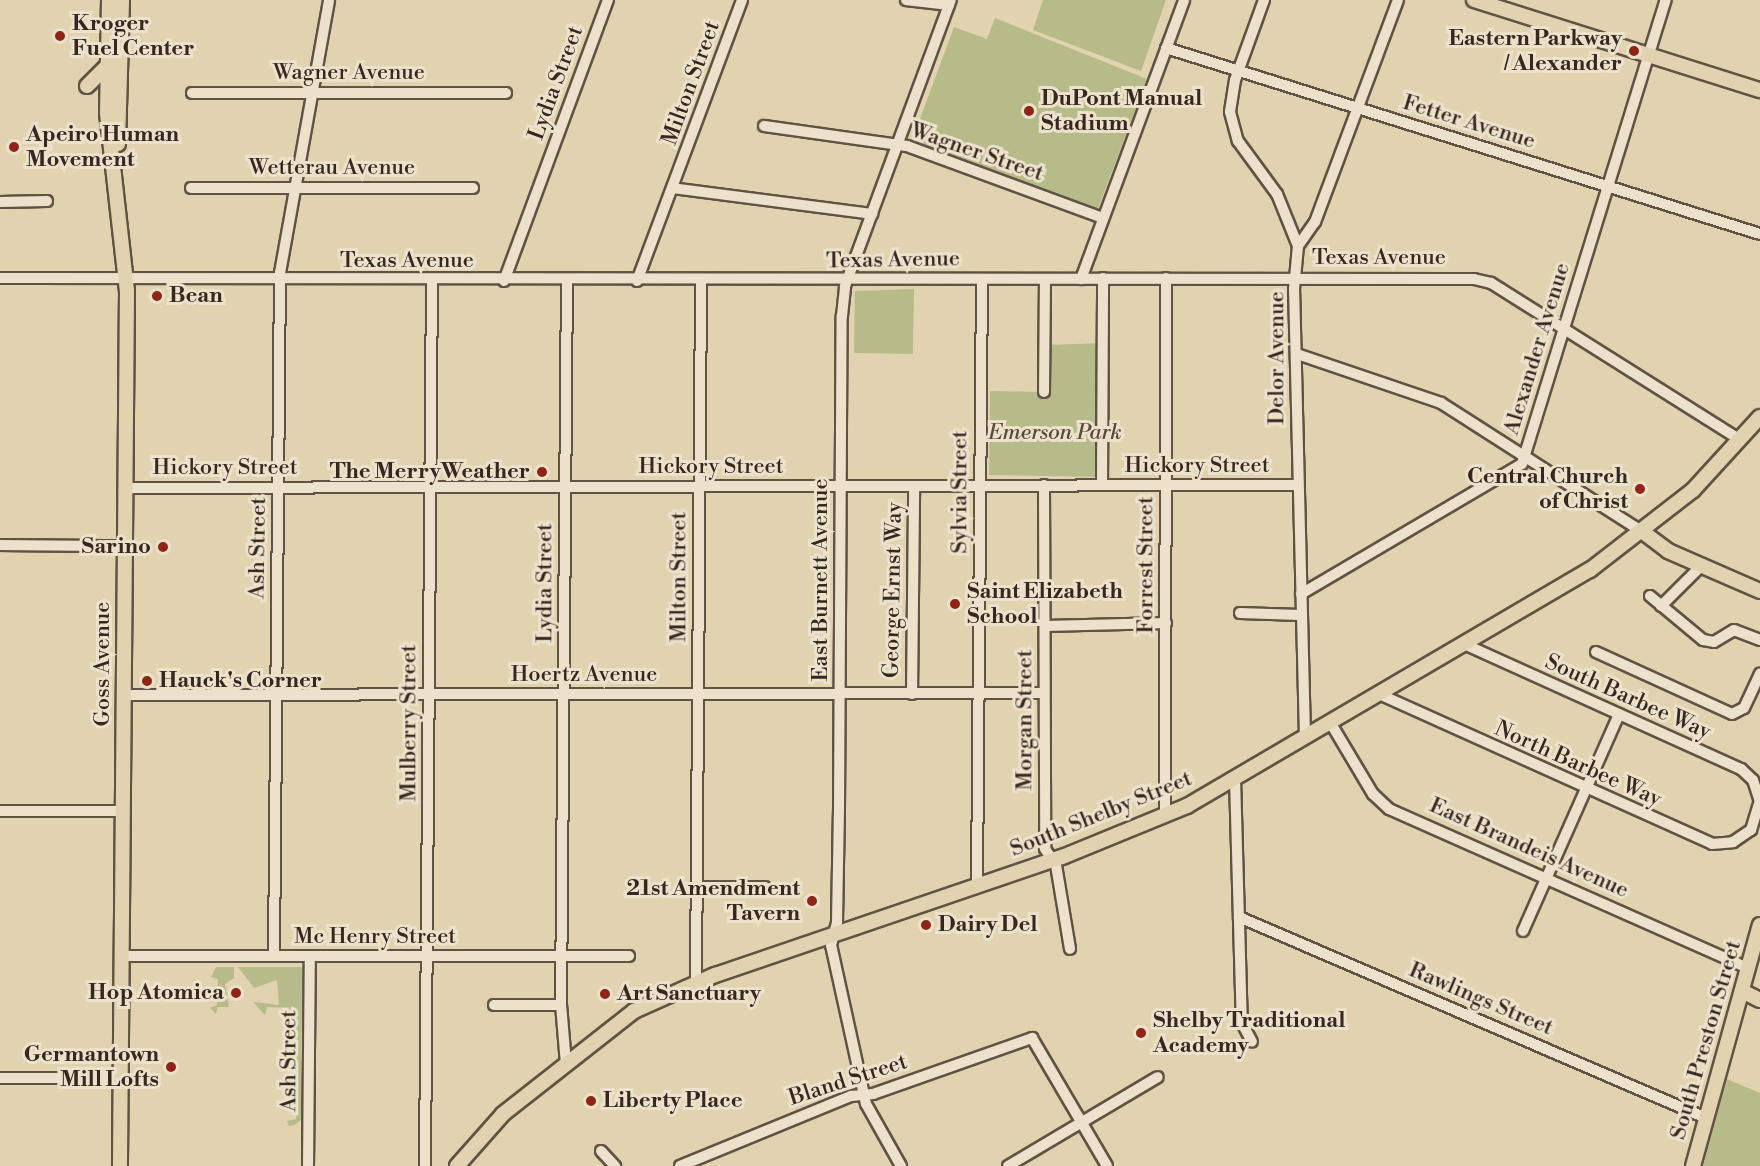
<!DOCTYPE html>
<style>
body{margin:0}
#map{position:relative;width:1760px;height:1166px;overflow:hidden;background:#e2d3b0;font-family:"Libre Bodoni",serif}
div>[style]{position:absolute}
.green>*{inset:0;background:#b7bb89}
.roads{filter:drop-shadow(2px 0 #605343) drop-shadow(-2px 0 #605343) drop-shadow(0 2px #605343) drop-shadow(0 -2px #605343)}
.minor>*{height:10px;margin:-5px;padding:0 5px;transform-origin:5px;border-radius:5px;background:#ece2cc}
.major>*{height:14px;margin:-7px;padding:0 7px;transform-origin:7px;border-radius:7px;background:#e2d3b0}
.dots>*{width:16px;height:16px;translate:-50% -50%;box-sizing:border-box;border:3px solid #ece2cc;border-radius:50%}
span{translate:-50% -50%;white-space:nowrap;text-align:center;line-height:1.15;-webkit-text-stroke:6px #ece2cc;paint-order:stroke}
.poi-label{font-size:22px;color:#34281f;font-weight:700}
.left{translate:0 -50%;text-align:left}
.right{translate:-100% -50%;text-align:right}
.street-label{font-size:22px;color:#34281f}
.park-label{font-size:22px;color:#554d3a;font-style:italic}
</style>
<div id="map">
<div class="green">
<div style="clip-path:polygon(1043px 0,1166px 0,1141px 71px,1033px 30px)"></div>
<div style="clip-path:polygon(995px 18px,1147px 79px,1097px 211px,911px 143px,954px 27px,987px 39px)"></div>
<div style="clip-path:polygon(914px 289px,913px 354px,854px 353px,855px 291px)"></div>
<div style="clip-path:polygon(1101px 343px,1100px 477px,989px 475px,990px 391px,1049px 392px,1047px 345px)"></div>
<div style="clip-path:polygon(216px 967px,234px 967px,234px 978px,225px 984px,229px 1007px,218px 1007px,216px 1014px,210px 1008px,217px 1005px,218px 979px,211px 977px)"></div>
<div style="clip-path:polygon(238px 967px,302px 967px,301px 1120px,294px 1125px,289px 1126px,287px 1121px,296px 1119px,296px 1022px,288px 1017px,287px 1008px,267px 1007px,265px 1015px,253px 1002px,279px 1005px,277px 980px,254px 988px)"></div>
<div style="clip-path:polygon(1727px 1079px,1760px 1093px,1760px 1166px,1703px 1166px)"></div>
</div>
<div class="roads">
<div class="minor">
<div style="left:906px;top:0;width:43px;rotate:6.6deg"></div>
<div style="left:1264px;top:0;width:85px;rotate:109.9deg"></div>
<div style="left:1235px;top:80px;width:32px;rotate:99deg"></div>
<div style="left:1230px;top:112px;width:30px;rotate:75deg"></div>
<div style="left:1238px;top:141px;width:66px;rotate:53.7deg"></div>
<div style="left:1277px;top:194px;width:56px;rotate:68deg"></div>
<div style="left:1166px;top:48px;width:622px;rotate:17.39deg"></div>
<div style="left:192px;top:93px;width:314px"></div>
<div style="left:764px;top:126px;width:144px;rotate:8deg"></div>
<div style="left:907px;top:146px;width:209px;rotate:20.2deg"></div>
<div style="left:191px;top:188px;width:282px"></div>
<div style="left:672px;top:188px;width:202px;rotate:7.4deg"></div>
<div style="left:0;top:202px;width:47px;rotate:-1.2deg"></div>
<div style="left:0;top:278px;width:1474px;rotate:0.04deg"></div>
<div style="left:1474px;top:279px;width:17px;rotate:13deg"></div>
<div style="left:1491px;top:283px;width:294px;rotate:32.2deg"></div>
<div style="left:1081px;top:279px;width:297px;rotate:-69.7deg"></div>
<div style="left:504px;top:281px;width:300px;rotate:-69.7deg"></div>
<div style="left:637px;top:281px;width:300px;rotate:-69.5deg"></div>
<div style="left:1297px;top:354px;width:152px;rotate:18.8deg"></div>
<div style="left:1441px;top:403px;width:240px;rotate:32.6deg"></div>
<div style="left:1044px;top:392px;width:113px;rotate:-89.5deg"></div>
<div style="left:1044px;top:485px;width:364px;rotate:89.8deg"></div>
<div style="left:1045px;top:849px;width:19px;rotate:55deg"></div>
<div style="left:1056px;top:865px;width:85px;rotate:80.5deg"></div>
<div style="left:1102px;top:485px;width:207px;rotate:-89.7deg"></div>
<div style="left:126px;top:488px;width:1172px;rotate:-0.15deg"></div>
<div style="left:0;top:545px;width:125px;rotate:0.5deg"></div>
<div style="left:1301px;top:594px;width:256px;rotate:-30.5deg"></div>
<div style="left:1522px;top:464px;width:486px;rotate:-72.8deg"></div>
<div style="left:1650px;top:596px;width:69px;rotate:39.7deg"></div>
<div style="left:1703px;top:640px;width:11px;rotate:10deg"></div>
<div style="left:1714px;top:642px;width:23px;rotate:-31deg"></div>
<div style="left:1734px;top:630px;width:28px;rotate:21deg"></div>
<div style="left:1661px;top:606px;width:57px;rotate:-45deg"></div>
<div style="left:1240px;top:613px;width:60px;rotate:1.9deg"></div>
<div style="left:1045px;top:626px;width:121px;rotate:-1.4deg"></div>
<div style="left:1464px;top:644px;width:304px;rotate:24.3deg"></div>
<div style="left:1741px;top:769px;width:16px;rotate:43deg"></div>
<div style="left:1753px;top:780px;width:22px;rotate:72deg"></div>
<div style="left:1596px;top:652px;width:149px;rotate:24.5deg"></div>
<div style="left:1732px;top:714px;width:13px;rotate:-27deg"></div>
<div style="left:1744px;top:708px;width:38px;rotate:-65deg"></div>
<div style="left:912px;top:694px;width:208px;rotate:-89.4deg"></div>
<div style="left:1379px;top:694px;width:365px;rotate:24.2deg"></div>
<div style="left:1712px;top:844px;width:21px;rotate:-5deg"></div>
<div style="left:1733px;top:842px;width:22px;rotate:-34deg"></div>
<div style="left:1751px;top:830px;width:30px;rotate:-73deg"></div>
<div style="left:124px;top:695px;width:920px;rotate:-0.12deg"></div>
<div style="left:1330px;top:722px;width:84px;rotate:59.2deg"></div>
<div style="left:1373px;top:794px;width:22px;rotate:43deg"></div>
<div style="left:1389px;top:809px;width:393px;rotate:23.9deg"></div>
<div style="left:1305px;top:737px;width:448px;rotate:-91.4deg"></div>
<div style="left:1294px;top:289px;width:43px;rotate:-84.7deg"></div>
<div style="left:1298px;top:246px;width:29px;rotate:-55deg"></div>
<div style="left:1315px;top:222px;width:237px;rotate:-69.5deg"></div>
<div style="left:1235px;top:778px;width:245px;rotate:88.4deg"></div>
<div style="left:1242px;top:1023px;width:21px;rotate:62deg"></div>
<div style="left:0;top:811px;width:123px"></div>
<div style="left:1165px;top:815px;width:537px;rotate:-89.89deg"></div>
<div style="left:977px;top:885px;width:606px;rotate:-89.53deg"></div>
<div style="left:696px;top:887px;width:69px"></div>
<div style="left:1239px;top:917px;width:508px;rotate:23.29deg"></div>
<div style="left:1523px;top:931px;width:237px;rotate:-66.1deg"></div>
<div style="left:121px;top:956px;width:508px"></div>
<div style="left:274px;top:956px;width:683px;rotate:-89.5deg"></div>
<div style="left:280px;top:273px;width:277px;rotate:-79.8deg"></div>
<div style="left:696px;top:983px;width:702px;rotate:-89.59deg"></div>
<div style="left:494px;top:1005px;width:67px"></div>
<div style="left:566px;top:1064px;width:59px;rotate:-94.8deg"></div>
<div style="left:561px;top:1005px;width:724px;rotate:-89.53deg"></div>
<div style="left:0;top:1078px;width:121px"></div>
<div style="left:601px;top:1151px;width:21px;rotate:47deg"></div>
<div style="left:308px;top:1166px;width:210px;rotate:-89.5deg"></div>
<div style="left:425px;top:1166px;width:885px;rotate:-89.55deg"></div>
<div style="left:680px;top:1166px;width:185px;rotate:-22.3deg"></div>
<div style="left:851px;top:1096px;width:22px;rotate:-5deg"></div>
<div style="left:873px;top:1094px;width:169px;rotate:-19.4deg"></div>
<div style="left:1032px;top:1038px;width:148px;rotate:59.6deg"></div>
<div style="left:901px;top:1166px;width:71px;rotate:-119.4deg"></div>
<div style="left:866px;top:1104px;width:163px;rotate:-102.4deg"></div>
<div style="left:831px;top:945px;width:24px;rotate:-75deg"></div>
<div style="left:837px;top:922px;width:112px;rotate:-89deg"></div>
<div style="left:839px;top:810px;width:494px;rotate:-89.7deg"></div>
<div style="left:842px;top:316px;width:30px;rotate:-84deg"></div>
<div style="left:845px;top:286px;width:305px;rotate:-69.7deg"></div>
<div style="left:1008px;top:1166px;width:174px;rotate:-30.7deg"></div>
</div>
<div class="major">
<div style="left:109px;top:0;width:113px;rotate:91deg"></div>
<div style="left:107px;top:113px;width:178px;rotate:83.6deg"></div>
<div style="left:127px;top:290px;width:876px;rotate:90.46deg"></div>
<div style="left:1474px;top:0;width:300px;rotate:17.5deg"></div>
<div style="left:87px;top:86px;width:28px;rotate:-45deg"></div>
<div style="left:118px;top:144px;width:144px;rotate:-88.4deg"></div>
<div style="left:1643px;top:532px;width:31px;rotate:37deg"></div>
<div style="left:1668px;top:551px;width:100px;rotate:23.5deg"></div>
<div style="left:1742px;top:991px;width:20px;rotate:27deg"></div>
<div style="left:457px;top:1166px;width:69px;rotate:-48.5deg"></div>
<div style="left:503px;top:1114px;width:167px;rotate:-38.2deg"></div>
<div style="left:634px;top:1011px;width:89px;rotate:-24deg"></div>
<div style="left:715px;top:975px;width:367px;rotate:-18.8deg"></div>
<div style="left:1062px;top:857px;width:135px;rotate:-22.2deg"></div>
<div style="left:1187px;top:806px;width:467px;rotate:-30.4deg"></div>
<div style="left:1590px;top:570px;width:130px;rotate:-37.8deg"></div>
<div style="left:1693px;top:490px;width:99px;rotate:-47.5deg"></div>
<div style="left:1693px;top:1166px;width:250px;rotate:-74.5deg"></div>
</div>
</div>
<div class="dots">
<div style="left:60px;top:36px;background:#8f2418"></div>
<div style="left:1634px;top:51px;background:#8f2418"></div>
<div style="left:1029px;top:111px;background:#8f2418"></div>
<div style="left:14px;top:147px;background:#8f2418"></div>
<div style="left:157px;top:296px;background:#8f2418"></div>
<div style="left:542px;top:472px;background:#8f2418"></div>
<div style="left:1640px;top:489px;background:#8f2418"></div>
<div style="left:163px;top:547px;background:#8f2418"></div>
<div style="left:955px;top:604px;background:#8f2418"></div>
<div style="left:147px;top:681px;background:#8f2418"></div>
<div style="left:812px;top:901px;background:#8f2418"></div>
<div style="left:926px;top:925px;background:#8f2418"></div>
<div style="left:236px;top:993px;background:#8f2418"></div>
<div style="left:605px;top:994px;background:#8f2418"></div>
<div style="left:1141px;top:1033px;background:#8f2418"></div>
<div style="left:171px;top:1067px;background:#8f2418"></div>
<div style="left:591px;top:1101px;background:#8f2418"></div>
</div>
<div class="poi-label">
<span class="left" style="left:72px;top:36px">Kroger<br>Fuel Center</span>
<span class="right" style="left:1622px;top:51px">Eastern Parkway<br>/ Alexander</span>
<span class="left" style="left:1041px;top:111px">DuPont Manual<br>Stadium</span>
<span class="left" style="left:26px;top:147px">Apeiro Human<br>Movement</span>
<span class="left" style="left:169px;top:296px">Bean</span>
<span class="right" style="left:530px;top:472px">The MerryWeather</span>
<span class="right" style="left:1628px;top:489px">Central Church<br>of Christ</span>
<span class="right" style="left:151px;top:547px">Sarino</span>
<span class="left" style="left:967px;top:604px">Saint Elizabeth<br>School</span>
<span class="left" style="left:159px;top:681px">Hauck's Corner</span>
<span class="right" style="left:800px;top:901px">21st Amendment<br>Tavern</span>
<span class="left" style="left:938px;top:925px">Dairy Del</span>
<span class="right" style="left:224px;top:993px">Hop Atomica</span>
<span class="left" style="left:617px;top:994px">Art Sanctuary</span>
<span class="left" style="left:1153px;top:1033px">Shelby Traditional<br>Academy</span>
<span class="right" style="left:159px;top:1067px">Germantown<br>Mill Lofts</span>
<span class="left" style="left:603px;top:1101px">Liberty Place</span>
</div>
<div class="street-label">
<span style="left:349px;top:73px">Wagner Avenue</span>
<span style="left:556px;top:83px;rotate:-70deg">Lydia Street</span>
<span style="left:691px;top:83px;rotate:-70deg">Milton Street</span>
<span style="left:1469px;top:122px;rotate:17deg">Fetter Avenue</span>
<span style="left:977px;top:152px;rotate:19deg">Wagner Street</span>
<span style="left:332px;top:168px">Wetterau Avenue</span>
<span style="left:1379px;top:258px">Texas Avenue</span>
<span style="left:893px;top:260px;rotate:-1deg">Texas Avenue</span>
<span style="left:407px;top:261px">Texas Avenue</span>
<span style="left:1537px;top:349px;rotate:-73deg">Alexander Avenue</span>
<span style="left:1277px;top:358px;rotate:-90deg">Delor Avenue</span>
<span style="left:1197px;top:466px">Hickory Street</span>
<span style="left:711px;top:467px">Hickory Street</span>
<span style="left:225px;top:468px">Hickory Street</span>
<span style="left:960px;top:492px;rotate:-90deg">Sylvia Street</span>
<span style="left:258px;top:548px;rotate:-89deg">Ash Street</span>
<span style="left:1146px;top:565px;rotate:-90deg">Forrest Street</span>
<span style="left:679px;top:577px;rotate:-90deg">Milton Street</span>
<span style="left:821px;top:580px;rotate:-90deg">East Burnett Avenue</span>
<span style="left:545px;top:583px;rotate:-90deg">Lydia Street</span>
<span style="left:893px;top:590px;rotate:-89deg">George Ernst Way</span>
<span style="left:103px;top:664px;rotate:-90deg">Goss Avenue</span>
<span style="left:584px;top:675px">Hoertz Avenue</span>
<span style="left:1628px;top:697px;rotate:24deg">South Barbee Way</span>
<span style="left:1025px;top:720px;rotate:-90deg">Morgan Street</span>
<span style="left:409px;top:723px;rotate:-90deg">Mulberry Street</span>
<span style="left:1578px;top:764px;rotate:24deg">North Barbee Way</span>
<span style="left:1101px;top:814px;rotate:-22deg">South Shelby Street</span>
<span style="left:1529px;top:848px;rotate:24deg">East Brandeis Avenue</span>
<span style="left:375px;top:937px">Mc Henry Street</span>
<span style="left:1481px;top:999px;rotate:23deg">Rawlings Street</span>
<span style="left:1706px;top:1040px;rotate:-74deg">South Preston Street</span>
<span style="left:289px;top:1061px;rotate:-90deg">Ash Street</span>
<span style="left:848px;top:1080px;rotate:-18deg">Bland Street</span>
</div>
<div class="park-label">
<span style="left:1055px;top:433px">Emerson Park</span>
</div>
</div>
